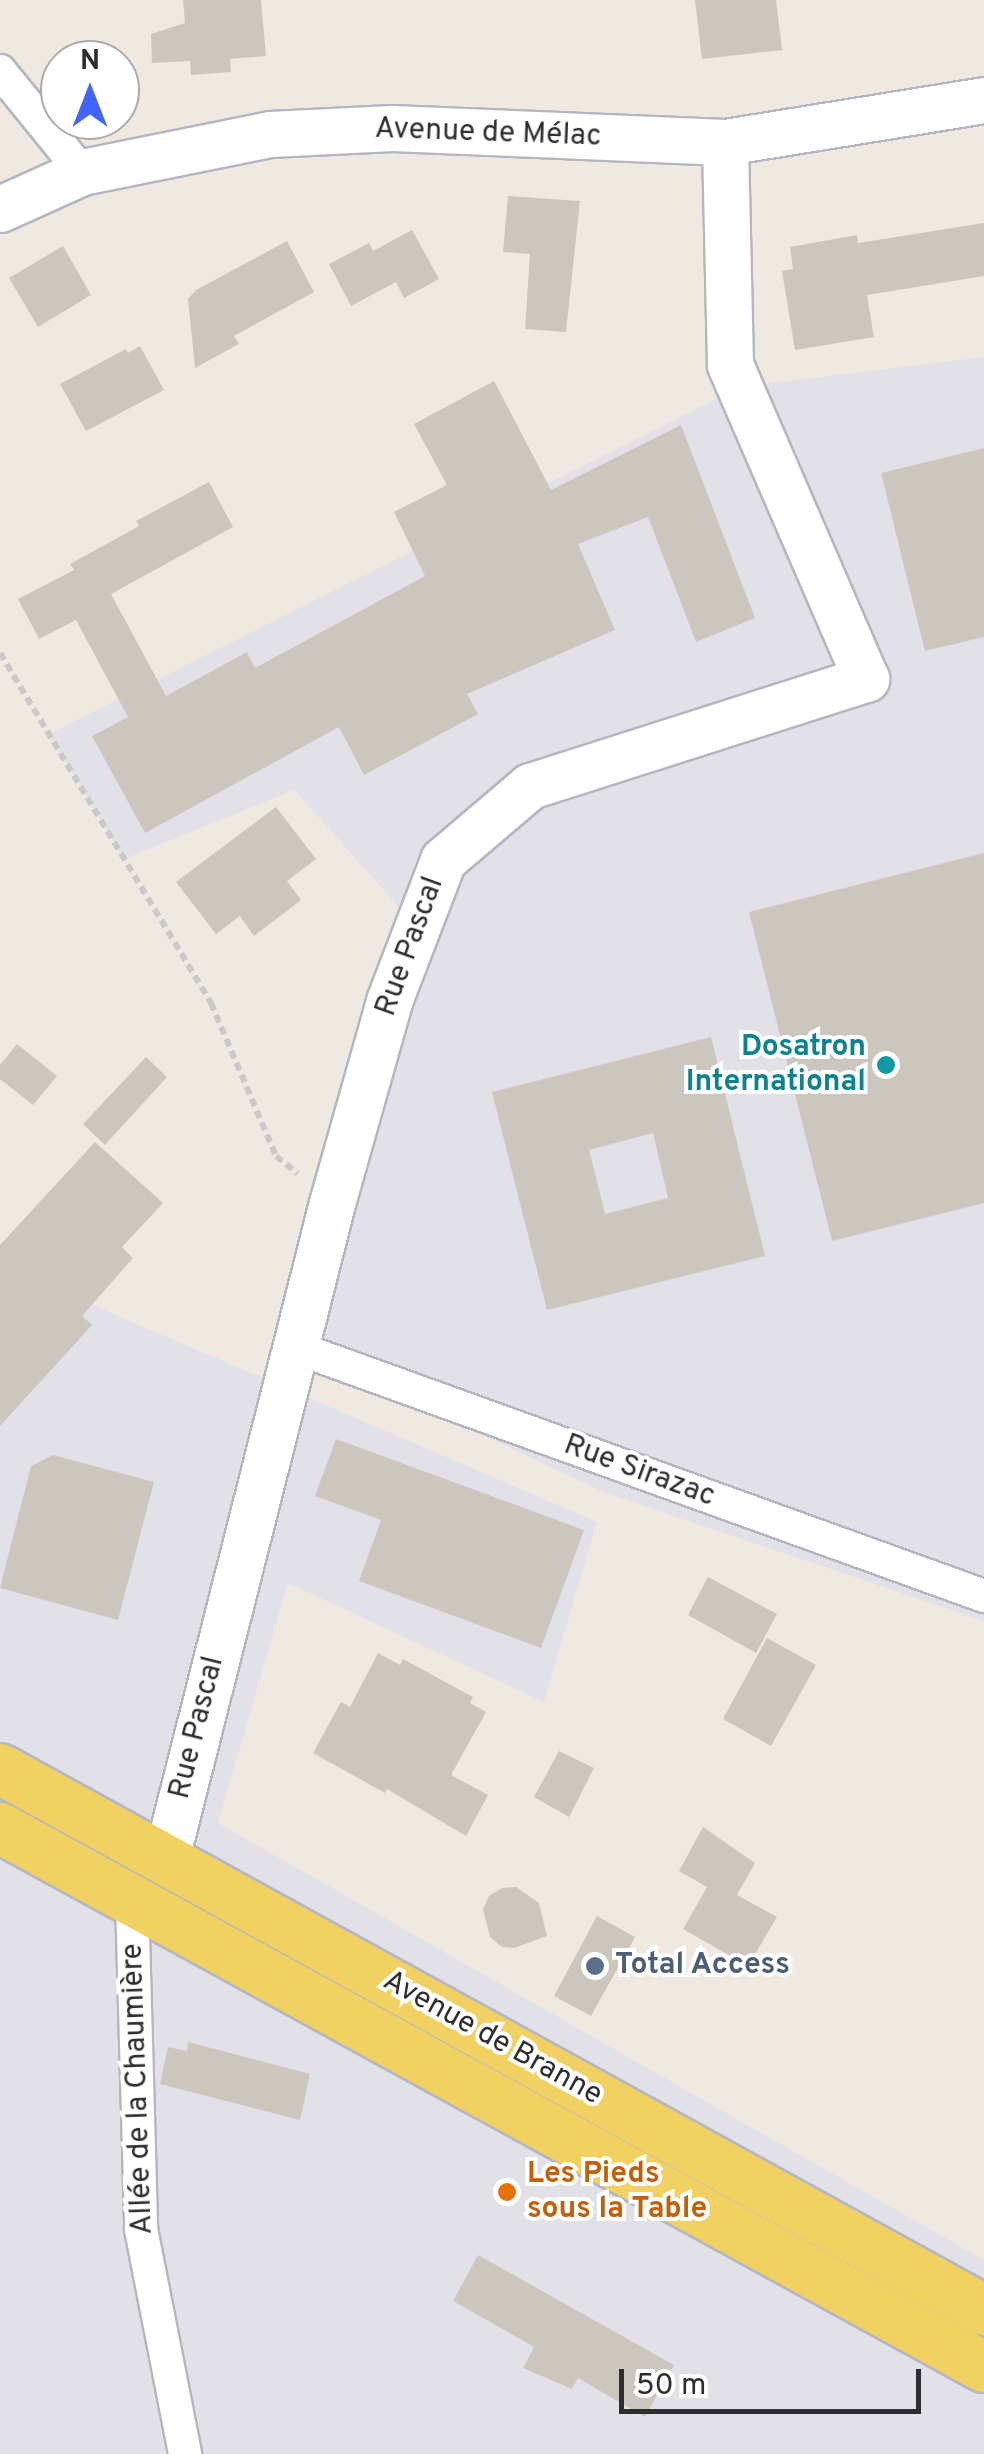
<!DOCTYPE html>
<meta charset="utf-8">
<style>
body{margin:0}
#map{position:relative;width:984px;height:2454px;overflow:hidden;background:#efe9e1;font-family:Overpass,sans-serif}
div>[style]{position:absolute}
.industrial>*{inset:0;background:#e3e1e8}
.building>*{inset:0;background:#cbc7bf}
.path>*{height:6px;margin-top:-3px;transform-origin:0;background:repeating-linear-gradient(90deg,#c9c9c9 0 8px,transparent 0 13px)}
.roads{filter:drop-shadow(2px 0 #b4b7c1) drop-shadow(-2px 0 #b4b7c1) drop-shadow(0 2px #b4b7c1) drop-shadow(0 -2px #b4b7c1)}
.street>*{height:32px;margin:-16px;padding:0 16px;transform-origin:16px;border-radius:16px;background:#fff}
.secondary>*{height:45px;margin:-22.5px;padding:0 22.5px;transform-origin:22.5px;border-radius:22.5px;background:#fff}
.primary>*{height:50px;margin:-25px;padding:0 25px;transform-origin:25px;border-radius:25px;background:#f2d163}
.dots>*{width:28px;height:28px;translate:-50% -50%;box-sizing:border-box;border:5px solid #fff;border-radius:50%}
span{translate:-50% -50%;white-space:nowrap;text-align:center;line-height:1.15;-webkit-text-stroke:8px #fff;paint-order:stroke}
.street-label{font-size:30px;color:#2e2e2e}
.culture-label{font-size:30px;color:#0d838f;font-weight:700}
.right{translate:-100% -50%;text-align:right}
.service-label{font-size:30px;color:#4e5e75;font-weight:700}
.left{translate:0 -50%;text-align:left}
.food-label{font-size:30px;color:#c56008;font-weight:700}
.north{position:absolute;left:40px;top:40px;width:100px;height:100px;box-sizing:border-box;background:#fff;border:2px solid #ababab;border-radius:50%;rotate:0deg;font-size:28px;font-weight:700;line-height:40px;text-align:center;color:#2e2e2e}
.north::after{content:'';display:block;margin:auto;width:35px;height:45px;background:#4264fb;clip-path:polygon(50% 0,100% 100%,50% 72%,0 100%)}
.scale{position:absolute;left:619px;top:2369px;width:302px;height:45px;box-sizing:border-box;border:5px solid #2e2e2e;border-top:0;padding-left:12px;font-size:30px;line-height:35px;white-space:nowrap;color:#2e2e2e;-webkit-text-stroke:8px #fff;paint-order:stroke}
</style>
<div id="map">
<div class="industrial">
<div style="clip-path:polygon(984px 357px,984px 1621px,606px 1493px,294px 1347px,417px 927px,294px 790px,124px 859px,49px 734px,740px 387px)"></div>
<div style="clip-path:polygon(0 1265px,597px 1522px,544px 1702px,288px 1583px,218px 1823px,984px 2260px,984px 2454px,0 2454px)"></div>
</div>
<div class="building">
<div style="clip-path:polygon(183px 0,261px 0,266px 56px,230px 59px,231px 72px,191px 75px,190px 61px,152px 63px,151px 34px,185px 23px)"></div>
<div style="clip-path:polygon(695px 0,776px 0,782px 50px,702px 59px)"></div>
<div style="clip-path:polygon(508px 196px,580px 201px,566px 332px,525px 329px,530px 254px,503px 252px)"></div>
<div style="clip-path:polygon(984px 223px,984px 276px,867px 295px,874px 337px,795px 350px,782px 271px,793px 269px,790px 247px,857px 235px,858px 243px)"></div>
<div style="clip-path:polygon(412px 230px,439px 279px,404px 298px,396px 282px,351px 306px,329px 264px,369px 243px,373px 251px)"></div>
<div style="clip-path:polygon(287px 241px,314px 292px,234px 336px,239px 344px,195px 368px,188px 299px,196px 290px)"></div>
<div style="clip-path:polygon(63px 246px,91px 295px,38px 327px,9px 278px)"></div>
<div style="clip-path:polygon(140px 346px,164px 390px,86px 431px,60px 384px,126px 349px,128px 353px)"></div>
<div style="clip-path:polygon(494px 381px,551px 490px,681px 425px,755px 618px,696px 642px,648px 517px,578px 544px,615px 630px,467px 694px,478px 714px,364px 775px,339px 727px,145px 833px,92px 736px,128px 717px,76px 620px,39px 639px,18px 599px,74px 570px,70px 564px,139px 526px,136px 521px,209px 482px,233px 527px,111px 594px,166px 696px,247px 652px,255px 668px,425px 576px,394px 512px,447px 485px,414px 424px)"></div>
<div style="clip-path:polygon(984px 448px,984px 637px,925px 651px,881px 473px)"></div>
<div style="clip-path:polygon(276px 807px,316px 859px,287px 881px,301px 900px,254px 936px,240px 916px,216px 934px,176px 882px)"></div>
<div style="clip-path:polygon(984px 853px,984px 1203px,832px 1241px,749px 912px)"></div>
<div style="clip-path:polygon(evenodd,711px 1037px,765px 1256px,547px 1310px,492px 1092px,711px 1037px,653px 1133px,668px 1198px,605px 1214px,589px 1150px,653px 1133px)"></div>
<div style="clip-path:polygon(17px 1044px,57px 1076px,33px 1105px,0 1079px,0 1065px)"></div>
<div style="clip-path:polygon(146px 1057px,167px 1077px,105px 1145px,83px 1124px)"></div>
<div style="clip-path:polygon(95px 1142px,163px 1203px,122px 1247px,133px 1258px,82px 1316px,92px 1325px,0 1426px,0 1245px)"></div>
<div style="clip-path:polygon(336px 1439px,584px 1530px,541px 1648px,359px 1581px,381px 1520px,315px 1496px)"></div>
<div style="clip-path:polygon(53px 1455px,154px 1482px,118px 1620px,0 1588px,31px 1466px)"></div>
<div style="clip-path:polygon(708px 1577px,777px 1614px,756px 1653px,688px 1615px)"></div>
<div style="clip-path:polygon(767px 1638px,816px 1665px,771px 1746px,723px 1719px)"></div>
<div style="clip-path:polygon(378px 1653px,400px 1665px,403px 1659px,473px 1697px,470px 1703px,486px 1712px,451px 1775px,488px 1795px,466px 1836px,387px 1789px,385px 1793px,313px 1753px,341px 1702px,350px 1707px)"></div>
<div style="clip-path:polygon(559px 1751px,594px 1768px,569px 1817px,534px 1797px)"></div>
<div style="clip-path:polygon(703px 1827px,755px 1863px,737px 1895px,777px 1917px,748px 1966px,683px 1929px,707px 1887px,679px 1871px)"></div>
<div style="clip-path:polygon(516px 1887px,539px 1903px,547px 1936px,514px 1948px,502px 1947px,490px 1937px,483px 1909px,489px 1896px,502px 1888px)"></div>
<div style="clip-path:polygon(597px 1916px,635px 1937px,591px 2016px,554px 1996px)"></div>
<div style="clip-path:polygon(188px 2042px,310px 2074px,300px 2120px,160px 2084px,168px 2047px,187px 2051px)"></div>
<div style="clip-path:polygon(478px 2255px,674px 2365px,645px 2417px,578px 2378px,572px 2389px,523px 2368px,534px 2347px,453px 2301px)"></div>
</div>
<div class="path">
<div style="left:0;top:653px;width:409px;rotate:58.9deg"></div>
<div style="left:211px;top:1003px;width:166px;rotate:67deg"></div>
<div style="left:276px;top:1156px;width:28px;rotate:39deg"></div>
</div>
<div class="roads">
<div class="street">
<div style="left:0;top:71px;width:130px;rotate:50.9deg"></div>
<div style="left:294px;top:1347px;width:734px;rotate:19.84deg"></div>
<div style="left:132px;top:1899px;width:330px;rotate:88.4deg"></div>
<div style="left:141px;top:2229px;width:229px;rotate:78.9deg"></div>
</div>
<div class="secondary">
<div style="left:0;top:209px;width:90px;rotate:-24.3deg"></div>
<div style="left:82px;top:172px;width:192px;rotate:-11.4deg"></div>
<div style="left:270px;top:134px;width:122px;rotate:-2.8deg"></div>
<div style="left:392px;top:128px;width:333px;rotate:2.4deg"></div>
<div style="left:725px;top:142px;width:262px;rotate:-9.2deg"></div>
<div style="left:166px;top:1858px;width:676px;rotate:-75.78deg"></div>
<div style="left:332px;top:1203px;width:210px;rotate:-74.2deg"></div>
<div style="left:389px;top:1001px;width:151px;rotate:-69deg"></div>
<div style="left:443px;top:860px;width:114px;rotate:-40.4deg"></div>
<div style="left:530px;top:786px;width:353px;rotate:-17.7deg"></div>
<div style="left:866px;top:679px;width:343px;rotate:-113.4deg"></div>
<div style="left:730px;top:364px;width:222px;rotate:-91.3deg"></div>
</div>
<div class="primary">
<div style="left:0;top:1769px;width:1123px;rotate:28.8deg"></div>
<div style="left:0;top:1828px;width:1122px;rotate:28.71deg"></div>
</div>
</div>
<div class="dots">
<div style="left:886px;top:1065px;background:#0f9aa8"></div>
<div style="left:595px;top:1966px;background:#5c6f8a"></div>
<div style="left:507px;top:2192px;background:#e8710a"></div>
</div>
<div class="street-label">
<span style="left:488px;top:134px;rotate:2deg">Avenue de Mélac</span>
<span style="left:411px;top:947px;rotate:-70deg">Rue Pascal</span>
<span style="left:639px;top:1472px;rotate:20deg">Rue Sirazac</span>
<span style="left:198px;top:1728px;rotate:-76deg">Rue Pascal</span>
<span style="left:492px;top:2039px;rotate:29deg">Avenue de Branne</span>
<span style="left:139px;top:2089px;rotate:-92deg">Allée de la Chaumière</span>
</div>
<div class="culture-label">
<span class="right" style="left:866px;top:1065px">Dosatron<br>International</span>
</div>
<div class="service-label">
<span class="left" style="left:615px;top:1966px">Total Access</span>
</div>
<div class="food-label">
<span class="left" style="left:527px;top:2192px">Les Pieds<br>sous la Table</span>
</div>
<div class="north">N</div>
<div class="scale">50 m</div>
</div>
